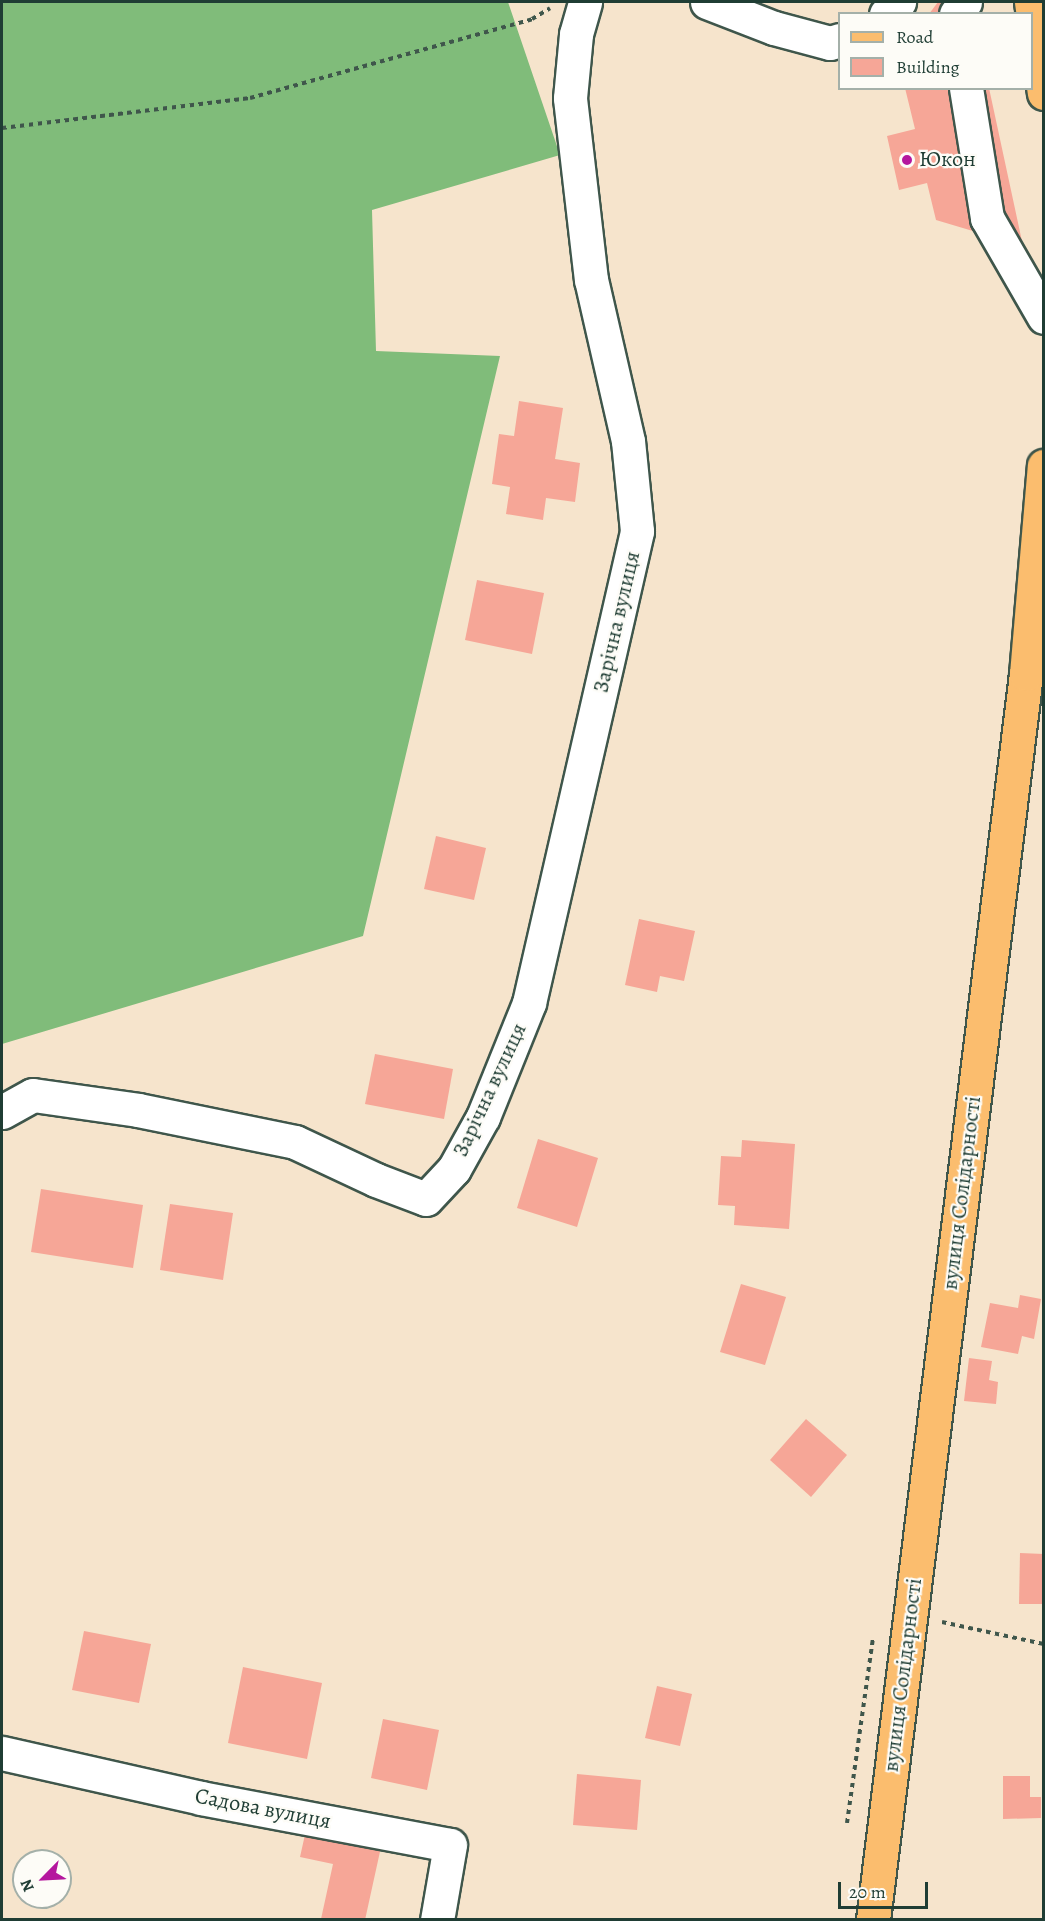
<!DOCTYPE html>
<meta charset="utf-8">
<style>
body{margin:0}
#map{position:relative;width:1045px;height:1921px;overflow:hidden;background:#f6e4cc;font-family:Alegreya,serif}
div>[style]{position:absolute}
.forest>*{inset:0;background:#80bc7a}
.building>*{inset:0;background:#f6a697}
.path>*{height:4px;margin-top:-2px;transform-origin:0;background:repeating-linear-gradient(90deg,#3f564b 0 4.5px,transparent 0 9px)}
.roads{filter:drop-shadow(2px 0 #3f564b) drop-shadow(-2px 0 #3f564b) drop-shadow(0 2px #3f564b) drop-shadow(0 -2px #3f564b)}
.minor>*{height:33px;margin:-16.5px;padding:0 16.5px;transform-origin:16.5px;border-radius:16.5px;background:#fff}
.major>*{height:33px;margin:-16.5px;padding:0 16.5px;transform-origin:16.5px;border-radius:16.5px;background:#fbbd6e}
.dots>*{width:16px;height:16px;translate:-50% -50%;box-sizing:border-box;border:3px solid #fdfcf7;border-radius:50%}
span{translate:-50% -50%;white-space:nowrap;text-align:center;line-height:1.15;-webkit-text-stroke:4.5px #fdfcf7;paint-order:stroke}
.poi-label{font-size:22px;color:#1f3d34}
.left{translate:0 -50%;text-align:left}
.street-label{font-size:22px;color:#1f3d34}
.frame{position:absolute;inset:0;border:3px solid #1f3d34;pointer-events:none}
.legend{position:absolute;left:838px;top:12px;width:195px;height:78px;box-sizing:border-box;background:#fdfcf7;border:2px solid #a4b0a9;margin:0;padding:8px 10px;list-style:none;font-size:18px;color:#1f3d34}
.legend li{display:flex;align-items:center;gap:12px;height:30px}
.legend b{width:30px;border:2px solid #a4b0a9}
.north{position:absolute;left:12px;top:1849px;width:60px;height:60px;box-sizing:border-box;background:#fdfcf7;border:2px solid #a4b0a9;border-radius:50%;rotate:246deg;font-size:16px;font-weight:700;line-height:24px;text-align:center;color:#1f3d34}
.north::after{content:'';display:block;margin:auto;width:21px;height:27px;background:#b5179e;clip-path:polygon(50% 0,100% 100%,50% 72%,0 100%)}
.scale{position:absolute;left:838px;top:1882px;width:90px;height:27px;box-sizing:border-box;border:3px solid #1f3d34;border-top:0;padding-left:8px;font-size:18px;line-height:21px;white-space:nowrap;color:#1f3d34;-webkit-text-stroke:4px #fdfcf7;paint-order:stroke}
</style>
<div id="map">
<div class="forest">
<div style="clip-path:polygon(2px 2px,508px 2px,560px 155px,372px 210px,376px 351px,500px 356px,363px 936px,2px 1044px)"></div>
</div>
<div class="building">
<div style="clip-path:polygon(938px 2px,971px 2px,973px 14px,929px 14px)"></div>
<div style="clip-path:polygon(905px 88px,989px 88px,1023px 246px,936px 220px,927px 183px,899px 190px,887px 136px,915px 129px)"></div>
<div style="clip-path:polygon(519px 401px,563px 408px,555px 459px,580px 463px,575px 502px,546px 498px,543px 520px,506px 514px,510px 487px,492px 484px,499px 434px,514px 436px)"></div>
<div style="clip-path:polygon(477px 580px,544px 593px,532px 654px,465px 640px)"></div>
<div style="clip-path:polygon(436px 836px,486px 848px,474px 900px,424px 889px)"></div>
<div style="clip-path:polygon(639px 919px,695px 931px,684px 981px,660px 976px,657px 992px,625px 985px)"></div>
<div style="clip-path:polygon(375px 1054px,453px 1069px,444px 1119px,365px 1104px)"></div>
<div style="clip-path:polygon(538px 1139px,598px 1158px,577px 1227px,517px 1208px)"></div>
<div style="clip-path:polygon(742px 1140px,795px 1144px,789px 1229px,734px 1225px,735px 1206px,718px 1205px,721px 1156px,741px 1157px)"></div>
<div style="clip-path:polygon(41px 1189px,143px 1205px,133px 1268px,31px 1252px)"></div>
<div style="clip-path:polygon(170px 1204px,233px 1213px,223px 1280px,160px 1270px)"></div>
<div style="clip-path:polygon(741px 1284px,786px 1297px,765px 1365px,720px 1352px)"></div>
<div style="clip-path:polygon(1020px 1295px,1041px 1299px,1034px 1339px,1022px 1336px,1018px 1354px,981px 1347px,990px 1303px,1018px 1308px)"></div>
<div style="clip-path:polygon(969px 1358px,992px 1361px,989px 1380px,998px 1382px,996px 1404px,964px 1401px)"></div>
<div style="clip-path:polygon(806px 1419px,847px 1455px,811px 1497px,770px 1460px)"></div>
<div style="clip-path:polygon(1020px 1553px,1044px 1554px,1044px 1604px,1019px 1604px)"></div>
<div style="clip-path:polygon(84px 1631px,151px 1644px,139px 1703px,72px 1690px)"></div>
<div style="clip-path:polygon(243px 1667px,322px 1683px,307px 1759px,228px 1743px)"></div>
<div style="clip-path:polygon(657px 1686px,692px 1694px,680px 1746px,645px 1738px)"></div>
<div style="clip-path:polygon(383px 1719px,439px 1730px,427px 1790px,371px 1778px)"></div>
<div style="clip-path:polygon(577px 1774px,641px 1780px,637px 1830px,573px 1825px)"></div>
<div style="clip-path:polygon(1003px 1776px,1030px 1776px,1030px 1797px,1041px 1797px,1041px 1818px,1003px 1819px)"></div>
<div style="clip-path:polygon(306px 1830px,381px 1847px,365px 1920px,321px 1919px,333px 1864px,300px 1857px)"></div>
</div>
<div class="path">
<div style="left:2px;top:128px;width:250px;rotate:-6.9deg"></div>
<div style="left:250px;top:98px;width:293px;rotate:-15.6deg"></div>
<div style="left:532px;top:19px;width:21px;rotate:-31deg"></div>
<div style="left:942px;top:1622px;width:104px;rotate:12.2deg"></div>
<div style="left:847px;top:1823px;width:188px;rotate:-82deg"></div>
</div>
<div class="roads">
<div class="minor">
<div style="left:707px;top:2px;width:72px;rotate:21.2deg"></div>
<div style="left:774px;top:28px;width:58px;rotate:15deg"></div>
<div style="left:830px;top:43px;width:10px;rotate:-17deg"></div>
<div style="left:886px;top:14px;width:18px;rotate:-43deg"></div>
<div style="left:956px;top:14px;width:15px;rotate:-53deg"></div>
<div style="left:966px;top:88px;width:132px;rotate:80.8deg"></div>
<div style="left:987px;top:218px;width:114px;rotate:60.1deg"></div>
<div style="left:2px;top:1112px;width:35px;rotate:-29deg"></div>
<div style="left:33px;top:1095px;width:106px;rotate:8.1deg"></div>
<div style="left:138px;top:1110px;width:160px;rotate:11.5deg"></div>
<div style="left:295px;top:1142px;width:89px;rotate:25.1deg"></div>
<div style="left:376px;top:1180px;width:53px;rotate:20.8deg"></div>
<div style="left:426px;top:1199px;width:41px;rotate:-47deg"></div>
<div style="left:454px;top:1169px;width:60px;rotate:-60.9deg"></div>
<div style="left:483px;top:1117px;width:123px;rotate:-68deg"></div>
<div style="left:529px;top:1003px;width:484px;rotate:-77.1deg"></div>
<div style="left:637px;top:531px;width:90px;rotate:-95.7deg"></div>
<div style="left:628px;top:441px;width:165px;rotate:-102.9deg"></div>
<div style="left:591px;top:280px;width:183px;rotate:-96.6deg"></div>
<div style="left:570px;top:98px;width:64px;rotate:-84.6deg"></div>
<div style="left:576px;top:34px;width:33px;rotate:-74deg"></div>
<div style="left:2px;top:1753px;width:204px;rotate:12.7deg"></div>
<div style="left:201px;top:1798px;width:253px;rotate:10.7deg"></div>
<div style="left:450px;top:1845px;width:76px;rotate:99.8deg"></div>
</div>
<div class="major">
<div style="left:1031px;top:2px;width:92px;rotate:81.9deg"></div>
<div style="left:873px;top:1920px;width:1255px;rotate:-83deg"></div>
<div style="left:1026px;top:674px;width:209px;rotate:-85.1deg"></div>
</div>
</div>
<div class="dots">
<div style="left:907px;top:160px;background:#b5179e"></div>
</div>
<div class="poi-label">
<span class="left" style="left:919px;top:160px">Юкон</span>
</div>
<div class="street-label">
<span style="left:617px;top:622px;rotate:-77deg">Зарічна вулиця</span>
<span style="left:490px;top:1090px;rotate:-65deg">Зарічна вулиця</span>
<span style="left:962px;top:1193px;rotate:-83deg">вулиця Солідарності</span>
<span style="left:903px;top:1675px;rotate:-83deg">вулиця Солідарності</span>
<span style="left:263px;top:1809px;rotate:11deg">Садова вулиця</span>
</div>
<div class="frame"></div>
<ul class="legend">
<li><b style="height:8px;background:#fbbd6e"></b>Road</li>
<li><b style="height:16px;background:#f6a697"></b>Building</li>
</ul>
<div class="north">N</div>
<div class="scale">20 m</div>
</div>
